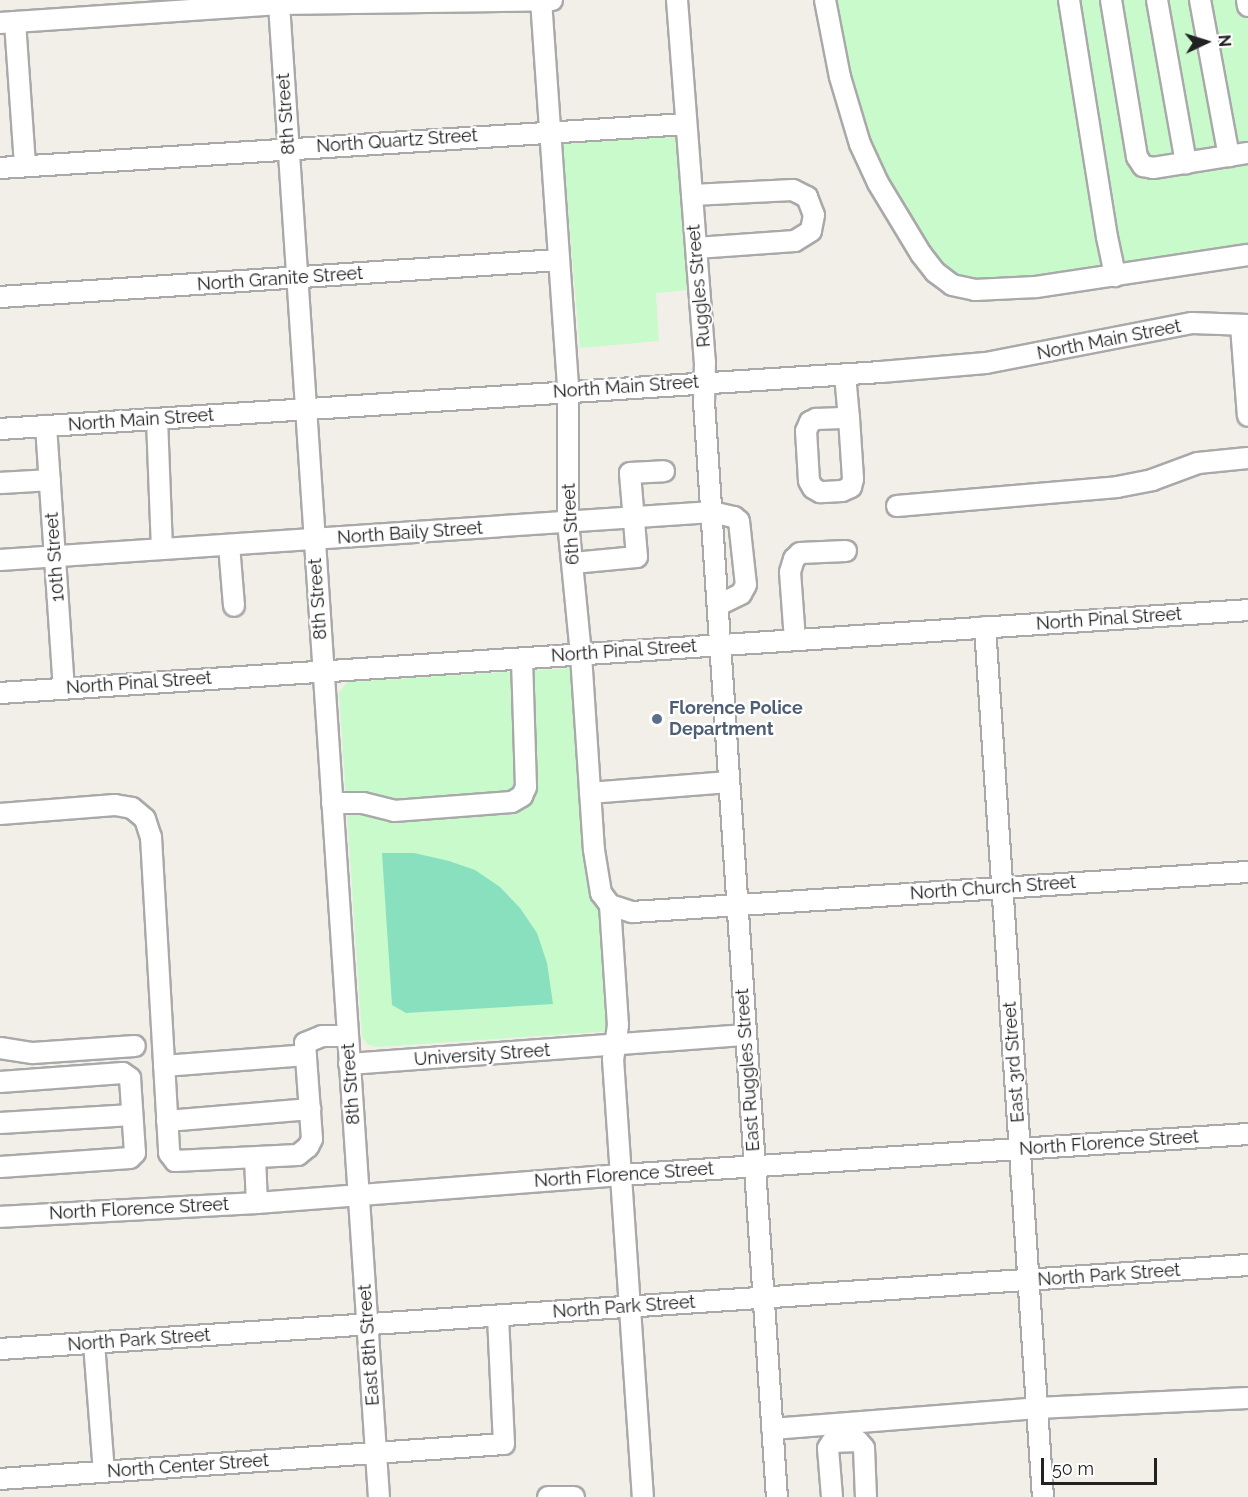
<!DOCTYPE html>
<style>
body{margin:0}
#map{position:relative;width:1248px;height:1497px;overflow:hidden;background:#f2efe9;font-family:Raleway,sans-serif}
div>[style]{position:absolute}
.park>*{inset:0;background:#c8facc}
.pitch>*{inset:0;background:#88e0be}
.roads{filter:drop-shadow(2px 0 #a9a9a9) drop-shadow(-2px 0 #a9a9a9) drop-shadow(0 2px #a9a9a9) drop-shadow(0 -2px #a9a9a9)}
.minor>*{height:20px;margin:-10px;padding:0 10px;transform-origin:10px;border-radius:10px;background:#fff}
.dots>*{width:16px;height:16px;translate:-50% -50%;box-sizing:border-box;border:3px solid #fff;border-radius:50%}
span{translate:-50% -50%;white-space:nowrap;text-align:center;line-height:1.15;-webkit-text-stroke:4.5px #fff;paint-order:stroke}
.street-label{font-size:18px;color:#222}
.service-label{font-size:18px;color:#4e5e75;font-weight:700}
.left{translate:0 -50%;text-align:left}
.north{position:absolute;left:1176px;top:12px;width:60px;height:60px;-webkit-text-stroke:4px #fff;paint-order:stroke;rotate:86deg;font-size:16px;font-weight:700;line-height:24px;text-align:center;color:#222}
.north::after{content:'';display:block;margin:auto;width:21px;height:27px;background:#222;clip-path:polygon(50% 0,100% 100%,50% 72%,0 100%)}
.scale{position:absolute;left:1041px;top:1458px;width:116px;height:27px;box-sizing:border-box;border:3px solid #222;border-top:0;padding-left:8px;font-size:18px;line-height:21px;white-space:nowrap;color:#222;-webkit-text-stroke:4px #fff;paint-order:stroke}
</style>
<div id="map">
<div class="park">
<div style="clip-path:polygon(817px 0,1248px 0,1248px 263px,973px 301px,948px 293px,906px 251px,858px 165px,830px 82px)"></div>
<div style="clip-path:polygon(676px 134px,687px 290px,656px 293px,659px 341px,580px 348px,562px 143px)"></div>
<div style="clip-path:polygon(572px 668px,579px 672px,613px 1031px,376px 1047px,367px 1044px,362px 1036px,339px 693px,347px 682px)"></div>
</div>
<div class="pitch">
<div style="clip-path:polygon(382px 853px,414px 853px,449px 861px,475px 870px,500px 887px,520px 908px,537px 933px,547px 963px,553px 1004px,406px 1013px,392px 1005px)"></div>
</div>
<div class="roads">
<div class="minor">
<div style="left:541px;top:0;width:392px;rotate:86deg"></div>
<div style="left:568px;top:391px;width:131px;rotate:90deg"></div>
<div style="left:568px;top:522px;width:134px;rotate:84.4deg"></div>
<div style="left:581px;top:655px;width:195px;rotate:86.2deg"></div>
<div style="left:594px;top:850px;width:44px;rotate:80.8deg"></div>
<div style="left:601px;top:893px;width:15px;rotate:53deg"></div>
<div style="left:610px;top:905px;width:120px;rotate:86.2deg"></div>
<div style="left:618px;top:1025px;width:34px;rotate:98deg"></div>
<div style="left:613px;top:1059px;width:439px;rotate:86.1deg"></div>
<div style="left:677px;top:0;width:363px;rotate:85.6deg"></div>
<div style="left:705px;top:362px;width:40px;rotate:91.4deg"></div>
<div style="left:704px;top:402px;width:1097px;rotate:86.19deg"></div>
<div style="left:825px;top:0;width:78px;rotate:79deg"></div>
<div style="left:840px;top:77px;width:70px;rotate:73.4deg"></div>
<div style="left:860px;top:144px;width:43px;rotate:65.2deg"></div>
<div style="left:878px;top:183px;width:83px;rotate:58.8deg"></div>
<div style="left:921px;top:254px;width:23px;rotate:52deg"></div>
<div style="left:935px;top:272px;width:21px;rotate:37deg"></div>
<div style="left:952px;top:285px;width:24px;rotate:12deg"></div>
<div style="left:975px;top:290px;width:61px;rotate:-2.8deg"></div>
<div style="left:1036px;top:287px;width:214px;rotate:-8.6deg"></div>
<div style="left:1069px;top:0;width:240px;rotate:80.9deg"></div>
<div style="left:1107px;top:237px;width:40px;rotate:78deg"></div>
<div style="left:1111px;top:0;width:159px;rotate:80.6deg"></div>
<div style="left:1137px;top:157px;width:11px;rotate:56deg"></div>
<div style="left:1143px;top:166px;width:10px;rotate:11deg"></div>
<div style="left:1153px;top:168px;width:96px;rotate:-9deg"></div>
<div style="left:1157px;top:0;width:166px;rotate:79.9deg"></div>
<div style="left:1200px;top:0;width:159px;rotate:79.5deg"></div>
<div style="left:1247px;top:0;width:6px;rotate:81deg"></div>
<div style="left:279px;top:4px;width:1496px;rotate:86.17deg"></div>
<div style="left:15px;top:22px;width:144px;rotate:86deg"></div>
<div style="left:0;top:23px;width:280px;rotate:-3.9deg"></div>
<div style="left:279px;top:4px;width:273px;rotate:-0.8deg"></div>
<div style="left:0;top:168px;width:687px;rotate:-3.67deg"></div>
<div style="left:692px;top:195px;width:101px;rotate:-2.8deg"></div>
<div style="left:793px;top:190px;width:16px;rotate:27deg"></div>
<div style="left:807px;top:197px;width:19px;rotate:69deg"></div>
<div style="left:814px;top:215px;width:16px;rotate:101deg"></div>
<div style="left:811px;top:231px;width:19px;rotate:148deg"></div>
<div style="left:795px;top:241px;width:99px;rotate:176deg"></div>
<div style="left:0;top:297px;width:560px;rotate:-3.79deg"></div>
<div style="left:1241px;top:326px;width:90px;rotate:85.6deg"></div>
<div style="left:845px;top:375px;width:43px;rotate:84.7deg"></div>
<div style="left:849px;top:418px;width:61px;rotate:86.2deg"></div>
<div style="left:853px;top:479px;width:8px;rotate:104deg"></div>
<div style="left:851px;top:487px;width:10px;rotate:156deg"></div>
<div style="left:842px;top:491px;width:22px;rotate:177deg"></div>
<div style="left:820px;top:492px;width:8px;rotate:-150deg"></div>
<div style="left:813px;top:488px;width:8px;rotate:-120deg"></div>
<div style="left:809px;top:481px;width:50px;rotate:-93.4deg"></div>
<div style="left:806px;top:431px;width:10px;rotate:-66deg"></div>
<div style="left:810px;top:422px;width:7px;rotate:-27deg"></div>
<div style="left:816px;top:419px;width:33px;rotate:-2deg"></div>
<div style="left:157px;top:419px;width:130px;rotate:87.8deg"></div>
<div style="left:46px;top:426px;width:262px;rotate:86.1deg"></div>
<div style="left:0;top:429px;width:883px;rotate:-3.7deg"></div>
<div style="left:881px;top:372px;width:105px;rotate:-4.9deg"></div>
<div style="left:986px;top:363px;width:210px;rotate:-11deg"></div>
<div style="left:1192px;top:323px;width:56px;rotate:2deg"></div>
<div style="left:0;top:483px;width:50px;rotate:-3.4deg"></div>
<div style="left:897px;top:506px;width:221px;rotate:-4.9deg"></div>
<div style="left:1117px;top:487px;width:36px;rotate:-11deg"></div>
<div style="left:1152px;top:480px;width:49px;rotate:-20.3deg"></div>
<div style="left:1198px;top:463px;width:50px;rotate:-5.7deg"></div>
<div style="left:229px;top:545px;width:61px;rotate:85.3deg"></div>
<div style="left:0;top:560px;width:714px;rotate:-3.86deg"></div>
<div style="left:712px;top:512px;width:23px;rotate:13deg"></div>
<div style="left:734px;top:517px;width:6px;rotate:39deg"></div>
<div style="left:739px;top:521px;width:64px;rotate:83.8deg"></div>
<div style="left:746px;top:585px;width:10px;rotate:119deg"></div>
<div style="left:741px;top:594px;width:25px;rotate:154deg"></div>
<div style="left:573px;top:563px;width:64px;rotate:-5.4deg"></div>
<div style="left:637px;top:557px;width:84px;rotate:-94.8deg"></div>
<div style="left:630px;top:473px;width:34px;rotate:-3deg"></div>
<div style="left:985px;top:627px;width:872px;rotate:86.19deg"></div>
<div style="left:795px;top:640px;width:68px;rotate:-94.2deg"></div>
<div style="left:790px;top:572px;width:14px;rotate:-73deg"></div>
<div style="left:794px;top:559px;width:8px;rotate:-45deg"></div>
<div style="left:800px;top:553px;width:46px;rotate:-2.5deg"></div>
<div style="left:0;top:693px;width:1251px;rotate:-3.8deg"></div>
<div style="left:590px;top:793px;width:139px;rotate:-4.5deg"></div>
<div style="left:332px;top:803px;width:31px"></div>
<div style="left:363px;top:803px;width:32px;rotate:14deg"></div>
<div style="left:394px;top:811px;width:118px;rotate:-4.4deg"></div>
<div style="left:512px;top:802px;width:12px;rotate:-31deg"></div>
<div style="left:522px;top:796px;width:10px;rotate:-66deg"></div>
<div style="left:526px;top:787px;width:128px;rotate:-91.8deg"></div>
<div style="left:0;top:814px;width:115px;rotate:-4.5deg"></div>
<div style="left:115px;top:805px;width:17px;rotate:10deg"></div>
<div style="left:132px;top:808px;width:17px;rotate:40deg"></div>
<div style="left:145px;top:819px;width:19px;rotate:72deg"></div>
<div style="left:151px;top:837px;width:317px;rotate:86.7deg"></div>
<div style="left:169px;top:1153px;width:10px;rotate:53deg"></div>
<div style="left:175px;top:1161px;width:123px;rotate:-2.8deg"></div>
<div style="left:298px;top:1155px;width:13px;rotate:-39deg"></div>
<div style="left:308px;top:1147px;width:9px;rotate:-63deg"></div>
<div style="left:312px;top:1139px;width:96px;rotate:-94.2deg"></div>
<div style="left:305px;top:1043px;width:18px;rotate:-22deg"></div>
<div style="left:322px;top:1036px;width:25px"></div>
<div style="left:610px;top:905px;width:23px;rotate:18deg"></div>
<div style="left:632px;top:912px;width:617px;rotate:-3.72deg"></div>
<div style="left:0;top:1048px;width:33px;rotate:9deg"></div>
<div style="left:33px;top:1053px;width:102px;rotate:-3.9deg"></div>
<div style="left:349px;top:1064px;width:398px;rotate:-4.2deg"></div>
<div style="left:164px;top:1066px;width:142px;rotate:-4.4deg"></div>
<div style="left:0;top:1082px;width:123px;rotate:-4.2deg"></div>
<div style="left:123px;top:1073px;width:9px;rotate:36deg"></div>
<div style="left:130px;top:1078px;width:75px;rotate:86.2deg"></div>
<div style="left:135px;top:1153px;width:7px;rotate:135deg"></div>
<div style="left:130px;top:1158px;width:130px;rotate:176deg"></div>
<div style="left:167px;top:1121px;width:144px;rotate:-4.8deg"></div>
<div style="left:0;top:1123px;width:132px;rotate:-3.5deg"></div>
<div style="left:255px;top:1158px;width:45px;rotate:87.5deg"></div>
<div style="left:0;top:1217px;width:257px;rotate:-3.1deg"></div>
<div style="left:257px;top:1203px;width:365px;rotate:-4.4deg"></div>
<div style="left:621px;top:1175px;width:628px;rotate:-3.74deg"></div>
<div style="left:94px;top:1343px;width:129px;rotate:85.6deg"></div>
<div style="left:0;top:1349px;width:1251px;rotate:-3.85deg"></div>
<div style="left:772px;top:1429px;width:266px;rotate:-4.5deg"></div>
<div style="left:1037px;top:1408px;width:211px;rotate:-2.7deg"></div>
<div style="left:0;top:1479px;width:505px;rotate:-3.97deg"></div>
<div style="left:504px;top:1444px;width:128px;rotate:-92.7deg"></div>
<div style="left:548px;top:1497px;width:26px"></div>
<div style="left:832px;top:1497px;width:49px;rotate:-94.7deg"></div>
<div style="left:828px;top:1448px;width:7px;rotate:-56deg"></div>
<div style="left:832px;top:1442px;width:26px;rotate:-2deg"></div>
<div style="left:858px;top:1441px;width:9px;rotate:49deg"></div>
<div style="left:864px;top:1448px;width:49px;rotate:87.7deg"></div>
</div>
</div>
<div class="dots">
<div style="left:657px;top:719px;background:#5c6f8a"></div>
</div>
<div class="street-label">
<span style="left:286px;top:114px;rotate:-94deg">8th Street</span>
<span style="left:397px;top:141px;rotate:-4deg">North Quartz Street</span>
<span style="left:280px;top:279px;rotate:-4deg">North Granite Street</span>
<span style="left:699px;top:286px;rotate:-95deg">Ruggles Street</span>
<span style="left:1109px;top:340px;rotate:-11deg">North Main Street</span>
<span style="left:626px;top:387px;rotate:-4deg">North Main Street</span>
<span style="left:141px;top:420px;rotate:-4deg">North Main Street</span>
<span style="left:571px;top:524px;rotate:-93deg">6th Street</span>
<span style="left:410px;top:533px;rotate:-4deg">North Baily Street</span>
<span style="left:55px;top:557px;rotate:-94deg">10th Street</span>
<span style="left:318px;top:599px;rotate:-94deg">8th Street</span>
<span style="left:1109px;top:619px;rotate:-4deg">North Pinal Street</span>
<span style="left:624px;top:651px;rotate:-4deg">North Pinal Street</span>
<span style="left:139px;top:683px;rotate:-4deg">North Pinal Street</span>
<span style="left:993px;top:888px;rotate:-4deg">North Church Street</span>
<span style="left:482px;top:1055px;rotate:-4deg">University Street</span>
<span style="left:1014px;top:1062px;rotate:-94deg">East 3rd Street</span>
<span style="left:748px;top:1070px;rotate:-94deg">East Ruggles Street</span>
<span style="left:351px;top:1084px;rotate:-94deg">8th Street</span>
<span style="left:1109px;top:1143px;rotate:-4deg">North Florence Street</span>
<span style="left:624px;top:1175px;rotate:-4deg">North Florence Street</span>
<span style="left:139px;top:1209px;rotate:-3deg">North Florence Street</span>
<span style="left:1109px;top:1275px;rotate:-4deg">North Park Street</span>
<span style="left:624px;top:1307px;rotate:-4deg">North Park Street</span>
<span style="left:139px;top:1340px;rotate:-4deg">North Park Street</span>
<span style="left:369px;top:1345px;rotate:-94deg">East 8th Street</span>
<span style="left:188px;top:1466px;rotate:-4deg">North Center Street</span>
</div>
<div class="service-label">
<span class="left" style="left:669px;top:719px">Florence Police<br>Department</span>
</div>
<div class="north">N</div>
<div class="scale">50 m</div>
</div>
